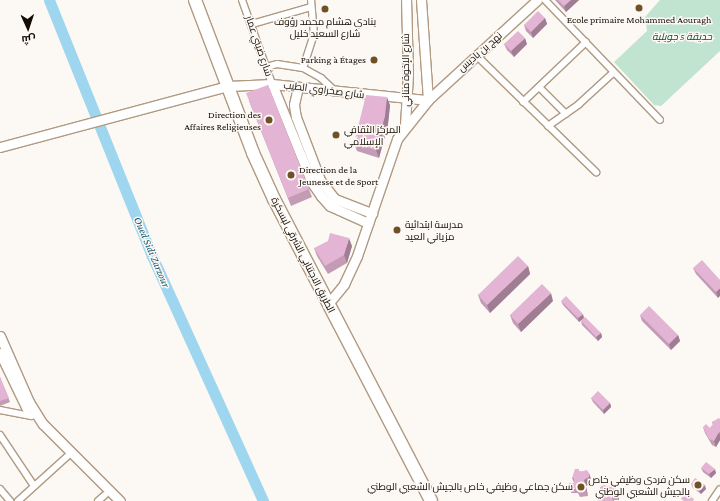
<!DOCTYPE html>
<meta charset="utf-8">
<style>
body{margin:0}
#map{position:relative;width:720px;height:501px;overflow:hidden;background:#fcf8f3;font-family:"Crimson Pro",Cairo,serif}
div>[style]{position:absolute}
.green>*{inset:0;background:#c0e4cf}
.river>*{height:11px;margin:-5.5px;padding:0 5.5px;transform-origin:5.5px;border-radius:5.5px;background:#9ed6ef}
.roads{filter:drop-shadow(1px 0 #b09a82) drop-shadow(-1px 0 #b09a82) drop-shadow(0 1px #b09a82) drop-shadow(0 -1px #b09a82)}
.street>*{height:6px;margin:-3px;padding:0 3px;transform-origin:3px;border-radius:3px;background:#fff}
.secondary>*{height:9px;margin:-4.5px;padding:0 4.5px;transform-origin:4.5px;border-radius:4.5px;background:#fff}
.highway>*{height:12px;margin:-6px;padding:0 6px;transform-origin:6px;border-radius:6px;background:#fff}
.wall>*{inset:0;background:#c39bb5}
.shaded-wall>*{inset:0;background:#9f7e94}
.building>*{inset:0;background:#e3b4d3}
.dots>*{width:11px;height:11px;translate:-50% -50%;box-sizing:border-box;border:2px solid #fcf8f3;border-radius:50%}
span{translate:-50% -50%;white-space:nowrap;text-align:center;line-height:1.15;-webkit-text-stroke:3px #fcf8f3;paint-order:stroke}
.poi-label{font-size:10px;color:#150d05}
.right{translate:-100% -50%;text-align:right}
.left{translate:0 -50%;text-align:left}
.park-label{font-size:10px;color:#084a30;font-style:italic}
.street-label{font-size:10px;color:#150d05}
.water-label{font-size:11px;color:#135a73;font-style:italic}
.north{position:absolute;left:8px;top:8px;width:40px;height:40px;-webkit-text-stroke:3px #fcf8f3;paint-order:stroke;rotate:177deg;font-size:11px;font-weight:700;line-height:16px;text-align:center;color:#150d05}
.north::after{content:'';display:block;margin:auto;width:14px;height:18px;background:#150d05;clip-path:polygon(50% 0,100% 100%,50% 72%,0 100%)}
</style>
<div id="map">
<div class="green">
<div style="clip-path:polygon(660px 0,720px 0,720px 51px,661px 106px,654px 105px,614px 62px,647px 31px,645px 17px)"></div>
</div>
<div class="river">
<div style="left:49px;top:0;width:276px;rotate:68.1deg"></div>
<div style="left:152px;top:256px;width:269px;rotate:65.6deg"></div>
</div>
<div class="roads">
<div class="street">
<div style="left:242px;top:0;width:89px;rotate:70.3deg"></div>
<div style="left:545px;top:0;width:166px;rotate:46.2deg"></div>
<div style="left:252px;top:24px;width:61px;rotate:-16.1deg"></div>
<div style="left:476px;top:55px;width:168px;rotate:44.3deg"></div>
<div style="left:266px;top:67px;width:11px;rotate:-15deg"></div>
<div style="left:277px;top:64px;width:26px;rotate:9deg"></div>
<div style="left:303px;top:68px;width:21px;rotate:29deg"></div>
<div style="left:321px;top:78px;width:18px;rotate:43deg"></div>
<div style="left:303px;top:68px;width:36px;rotate:-72deg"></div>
<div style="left:314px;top:34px;width:34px;rotate:-95deg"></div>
<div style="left:539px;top:87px;width:38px;rotate:45deg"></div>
<div style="left:523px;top:102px;width:87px;rotate:-43.6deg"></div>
<div style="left:548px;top:126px;width:38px;rotate:-35deg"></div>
<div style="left:579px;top:104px;width:47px;rotate:-42.4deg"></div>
<div style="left:0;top:410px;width:32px;rotate:11deg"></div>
<div style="left:31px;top:416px;width:5px;rotate:-22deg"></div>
<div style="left:0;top:435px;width:61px;rotate:56.3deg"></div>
<div style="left:0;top:489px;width:16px;rotate:50deg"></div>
<div style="left:18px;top:501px;width:72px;rotate:-42.2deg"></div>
<div style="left:98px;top:501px;width:9px;rotate:-41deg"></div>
<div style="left:712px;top:501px;width:14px;rotate:-56deg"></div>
</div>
<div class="secondary">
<div style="left:272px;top:84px;width:107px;rotate:68deg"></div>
<div style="left:312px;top:183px;width:16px;rotate:55deg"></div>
<div style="left:321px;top:196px;width:13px;rotate:48deg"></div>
<div style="left:330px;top:206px;width:42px;rotate:24.1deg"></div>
<div style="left:298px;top:87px;width:18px;rotate:103deg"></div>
<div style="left:294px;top:105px;width:12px;rotate:81deg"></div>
<div style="left:296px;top:117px;width:67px;rotate:69.1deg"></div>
<div style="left:320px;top:180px;width:24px;rotate:52deg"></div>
<div style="left:335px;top:199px;width:40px;rotate:21deg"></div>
<div style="left:405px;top:125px;width:51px;rotate:-86.6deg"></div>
<div style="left:408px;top:74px;width:74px;rotate:-91.5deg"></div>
<div style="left:0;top:147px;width:236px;rotate:-15deg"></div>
<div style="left:228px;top:86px;width:44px;rotate:-2.6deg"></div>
<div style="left:272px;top:84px;width:157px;rotate:5.9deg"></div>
<div style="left:428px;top:100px;width:148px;rotate:-42.5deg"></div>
<div style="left:328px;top:304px;width:26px;rotate:-51deg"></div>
<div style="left:344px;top:284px;width:31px;rotate:-65deg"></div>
<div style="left:357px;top:256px;width:124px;rotate:-71.1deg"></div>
<div style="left:397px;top:139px;width:50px;rotate:-51.5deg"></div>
<div style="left:428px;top:100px;width:100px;rotate:-94deg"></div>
<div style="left:0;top:336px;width:72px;rotate:66.3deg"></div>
<div style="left:29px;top:402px;width:26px;rotate:58deg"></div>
<div style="left:43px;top:424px;width:109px;rotate:45deg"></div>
<div style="left:0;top:353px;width:62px;rotate:64.3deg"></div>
</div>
<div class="highway">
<div style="left:195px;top:0;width:164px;rotate:69.2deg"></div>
<div style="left:253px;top:153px;width:51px;rotate:65.5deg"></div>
<div style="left:274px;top:199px;width:340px;rotate:62.5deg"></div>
</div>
</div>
<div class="wall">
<div style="clip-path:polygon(555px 0,579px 0,566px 12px)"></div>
<div style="clip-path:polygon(545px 18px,547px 24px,533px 38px,526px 31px,524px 25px)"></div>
<div style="clip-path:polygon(504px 44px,527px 44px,514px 57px,507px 50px)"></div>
<div style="clip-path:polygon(268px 85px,312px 197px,291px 206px,249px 101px)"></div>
<div style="clip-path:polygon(390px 105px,388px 124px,379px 158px,357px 151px,354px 143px)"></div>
<div style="clip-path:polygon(352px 246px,347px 263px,328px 274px,317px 256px,314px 248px)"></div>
<div style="clip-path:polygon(528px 266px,530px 274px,490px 313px,481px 303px,478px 295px)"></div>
<div style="clip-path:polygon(693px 268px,720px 280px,718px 298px,696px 274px)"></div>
<div style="clip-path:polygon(553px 301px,521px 332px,513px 323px,510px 315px)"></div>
<div style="clip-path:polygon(561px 301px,584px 318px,579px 322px,563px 305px)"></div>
<div style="clip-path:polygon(640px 315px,678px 335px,680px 341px,671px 350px,642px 321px)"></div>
<div style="clip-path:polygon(581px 321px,601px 333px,602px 337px,598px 341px,582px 325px)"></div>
<div style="clip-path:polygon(0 377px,10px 402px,0 406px)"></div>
<div style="clip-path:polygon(591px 398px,610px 403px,611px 407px,604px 414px,593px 402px)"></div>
<div style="clip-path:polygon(720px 419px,720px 440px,716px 447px,712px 445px,705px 433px,703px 427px,710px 428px,713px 425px,712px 422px)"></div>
<div style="clip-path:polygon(701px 468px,716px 473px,711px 478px,703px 472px)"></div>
<div style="clip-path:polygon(580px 471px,591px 479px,591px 483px,586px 486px,588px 496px,580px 497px,578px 493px,571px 493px,569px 487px,574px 483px,572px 478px)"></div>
<div style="clip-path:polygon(691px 484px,706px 489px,701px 494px,693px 488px)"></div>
<div style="clip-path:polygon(617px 489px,619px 495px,619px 500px,614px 500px,614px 501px,598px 501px,600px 496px,600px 495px)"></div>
</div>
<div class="shaded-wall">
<div style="clip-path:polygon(571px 0,579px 0,566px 12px,564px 6px)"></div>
<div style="clip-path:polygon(545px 18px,547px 24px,533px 38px,531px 32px)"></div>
<div style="clip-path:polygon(525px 38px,527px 44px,514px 57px,511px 51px)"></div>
<div style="clip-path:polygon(387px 97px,390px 105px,388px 124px,379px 158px,376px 150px)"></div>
<div style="clip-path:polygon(349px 238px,352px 246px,347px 263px,344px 255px)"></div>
<div style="clip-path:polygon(528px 266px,530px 274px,490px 313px,487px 305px)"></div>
<div style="clip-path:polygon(720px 288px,720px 296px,718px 298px,716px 292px)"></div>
<div style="clip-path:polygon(551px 293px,553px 301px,521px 332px,518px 324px)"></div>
<div style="clip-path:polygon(583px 314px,584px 318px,579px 322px,578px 318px)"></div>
<div style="clip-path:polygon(601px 333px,602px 337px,598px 341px,596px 337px)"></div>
<div style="clip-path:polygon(678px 335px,680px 341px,671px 350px,669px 344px)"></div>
<div style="clip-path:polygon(610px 403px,611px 407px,604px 414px,603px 410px)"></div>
<div style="clip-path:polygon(719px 432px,720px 435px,720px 440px,716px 447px,714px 441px)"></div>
<div style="clip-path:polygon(715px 469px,716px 473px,711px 478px,709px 474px)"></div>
<div style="clip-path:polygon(589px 473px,591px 479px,591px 483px,586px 486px,588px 496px,586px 490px,584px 480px)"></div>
<div style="clip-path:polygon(705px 485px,706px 489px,701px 494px,699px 490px)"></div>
<div style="clip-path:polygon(617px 489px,619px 495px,619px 500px,617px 494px)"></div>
</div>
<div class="building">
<div style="clip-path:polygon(558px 0,571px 0,564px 6px)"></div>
<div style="clip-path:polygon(538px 11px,545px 18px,531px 32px,524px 25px)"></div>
<div style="clip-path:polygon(518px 31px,525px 38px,511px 51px,504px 44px)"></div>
<div style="clip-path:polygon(268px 85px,309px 189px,288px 198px,246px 93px)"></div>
<div style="clip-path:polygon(366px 95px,387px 97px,385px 116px,376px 150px,354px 143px)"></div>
<div style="clip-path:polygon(330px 233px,349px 238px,344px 255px,325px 266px,314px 248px,328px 241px)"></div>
<div style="clip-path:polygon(518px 256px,528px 266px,487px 305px,478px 295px)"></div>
<div style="clip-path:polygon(702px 260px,720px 280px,720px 288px,716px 292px,693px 268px)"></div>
<div style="clip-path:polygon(542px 284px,551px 293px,518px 324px,510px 315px)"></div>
<div style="clip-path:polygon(566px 296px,583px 314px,578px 318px,561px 301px)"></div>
<div style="clip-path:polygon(649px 306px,678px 335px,669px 344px,640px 315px)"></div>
<div style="clip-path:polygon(585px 317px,601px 333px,596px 337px,581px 321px)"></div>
<div style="clip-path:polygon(0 377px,9px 398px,0 401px)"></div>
<div style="clip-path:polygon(598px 391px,610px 403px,603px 410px,591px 398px)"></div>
<div style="clip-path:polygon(719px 418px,720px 419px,720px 432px,719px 432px,714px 441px,709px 439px,703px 427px,706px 424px,710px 428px,713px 424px,712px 422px)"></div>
<div style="clip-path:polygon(706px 462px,715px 469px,709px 474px,701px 468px)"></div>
<div style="clip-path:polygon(575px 469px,579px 469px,579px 472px,587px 470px,589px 473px,589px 477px,584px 480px,586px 490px,577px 491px,575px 487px,569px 487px,569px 483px,574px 483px,574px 478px,572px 478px)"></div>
<div style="clip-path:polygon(695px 478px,705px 485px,699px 490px,691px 484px)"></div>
<div style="clip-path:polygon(604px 485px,617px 489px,617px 494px,611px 494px,613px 501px,598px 501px,597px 500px,602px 495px,600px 495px,600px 487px)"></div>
<div style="clip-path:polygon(685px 493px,694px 499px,693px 501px,684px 501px,681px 499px)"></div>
</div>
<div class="dots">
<div style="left:639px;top:8px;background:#705026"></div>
<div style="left:325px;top:9px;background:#705026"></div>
<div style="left:374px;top:60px;background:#705026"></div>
<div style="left:269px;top:120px;background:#705026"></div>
<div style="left:336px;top:135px;background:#705026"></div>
<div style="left:291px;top:175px;background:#705026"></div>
<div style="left:397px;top:230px;background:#705026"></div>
<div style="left:698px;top:485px;background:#705026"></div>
<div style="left:581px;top:487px;background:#705026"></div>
</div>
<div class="poi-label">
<span style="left:639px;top:20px">Ecole primaire Mohammed Aouragh</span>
<span style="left:325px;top:27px">بنادي هشام محمد رؤوف<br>شارع السعيد خليل</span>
<span class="right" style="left:366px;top:60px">Parking à Étages</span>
<span class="right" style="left:261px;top:120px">Direction des<br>Affaires Religieuses</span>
<span class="left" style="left:344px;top:135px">المركز الثقافي<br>الإسلامي</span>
<span class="left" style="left:299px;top:175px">Direction de la<br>Jeunesse et de Sport</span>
<span class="left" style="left:405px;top:230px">مدرسة ابتدائية<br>مزياني العيد</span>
<span class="right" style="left:690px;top:485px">سكن فردي وظيفي خاص<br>بالجيش الشعبي الوطني</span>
<span class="right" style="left:573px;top:487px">سكن جماعي وظيفي خاص بالجيش الشعبي الوطني</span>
</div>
<div class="park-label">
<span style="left:682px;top:37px">حديقة 5 جويلية</span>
</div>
<div class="street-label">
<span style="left:259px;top:46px;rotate:71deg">شارع ضيتي عمار</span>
<span style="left:480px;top:52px;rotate:-41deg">نهج بن باديس</span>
<span style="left:406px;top:70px;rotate:-90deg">شارع الإخوة مناني</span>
<span style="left:324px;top:90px;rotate:7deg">شارع صخراوي الطيب</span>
<span style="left:303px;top:255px;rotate:63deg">الطريق الاجتنابي الشرقي لبسكرة</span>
</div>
<div class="water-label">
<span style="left:152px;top:252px;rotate:67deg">Oued Sidi Zarzour</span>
</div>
<div class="north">ش</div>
</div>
